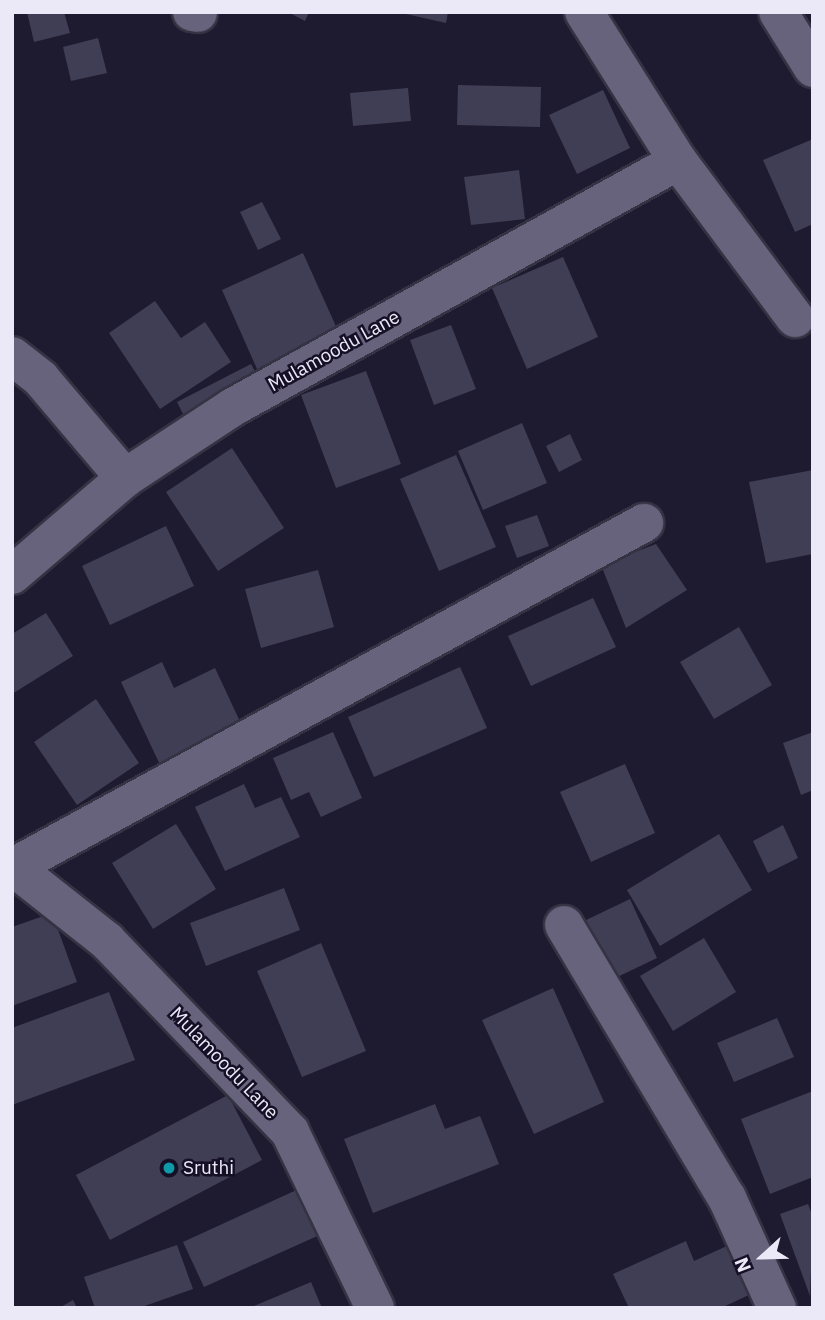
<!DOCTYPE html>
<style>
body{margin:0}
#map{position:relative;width:825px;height:1320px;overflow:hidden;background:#1e1a2f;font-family:"IBM Plex Sans",sans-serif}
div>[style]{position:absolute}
.building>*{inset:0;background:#403e55}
.roads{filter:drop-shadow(2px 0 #353343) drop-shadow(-2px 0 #353343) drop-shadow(0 2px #353343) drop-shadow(0 -2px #353343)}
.minor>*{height:38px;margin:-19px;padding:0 19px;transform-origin:19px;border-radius:19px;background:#68637d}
.dots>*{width:19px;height:19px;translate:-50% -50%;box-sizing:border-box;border:4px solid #151025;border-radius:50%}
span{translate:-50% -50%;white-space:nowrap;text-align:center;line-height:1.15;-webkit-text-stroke:5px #151025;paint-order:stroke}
.street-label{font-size:19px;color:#ebe9f8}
.poi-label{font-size:19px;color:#ebe9f8}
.left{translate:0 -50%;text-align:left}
.frame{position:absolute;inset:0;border:14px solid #ebe9f8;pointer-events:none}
.north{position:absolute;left:727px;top:1222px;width:70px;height:70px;-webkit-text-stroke:5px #151025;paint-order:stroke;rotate:248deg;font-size:19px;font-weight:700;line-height:28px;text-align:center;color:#ebe9f8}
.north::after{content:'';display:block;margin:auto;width:24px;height:32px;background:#ebe9f8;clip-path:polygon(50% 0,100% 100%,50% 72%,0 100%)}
</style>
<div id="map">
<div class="building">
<div style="clip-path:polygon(27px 12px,64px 12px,70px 33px,34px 42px)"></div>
<div style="clip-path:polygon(288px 12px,309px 12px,305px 21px)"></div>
<div style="clip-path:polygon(397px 12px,448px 12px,446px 23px)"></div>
<div style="clip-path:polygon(98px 38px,107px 73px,71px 81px,63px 47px)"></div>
<div style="clip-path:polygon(458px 85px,541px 87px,540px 127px,457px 125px)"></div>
<div style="clip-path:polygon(408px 88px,411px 121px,353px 126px,350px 93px)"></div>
<div style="clip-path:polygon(603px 90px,630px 148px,577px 174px,549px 115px)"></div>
<div style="clip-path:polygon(813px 139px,813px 224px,795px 232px,763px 160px)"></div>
<div style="clip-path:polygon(519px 170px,525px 219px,471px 225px,464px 177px)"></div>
<div style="clip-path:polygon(262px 202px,281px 239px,258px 250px,240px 212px)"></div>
<div style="clip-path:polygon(303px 253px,339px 333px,257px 369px,222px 290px)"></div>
<div style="clip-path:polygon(563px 257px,598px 337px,527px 369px,492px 288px)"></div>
<div style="clip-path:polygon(155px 301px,181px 338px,205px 322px,231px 362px,160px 409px,109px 333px)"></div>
<div style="clip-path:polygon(451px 325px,476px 389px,434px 405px,410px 340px)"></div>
<div style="clip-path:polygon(251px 364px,260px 381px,186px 420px,177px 402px)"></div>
<div style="clip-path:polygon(366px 371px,401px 464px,336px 488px,301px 395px)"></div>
<div style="clip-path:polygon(522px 423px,547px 483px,483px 510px,458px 451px)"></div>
<div style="clip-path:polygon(570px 434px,582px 460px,559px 472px,546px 446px)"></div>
<div style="clip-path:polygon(232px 448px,284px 528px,218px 571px,166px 492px)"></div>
<div style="clip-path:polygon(456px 455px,496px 547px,439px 571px,400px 479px)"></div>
<div style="clip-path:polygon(813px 470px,813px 554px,766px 563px,749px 482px)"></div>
<div style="clip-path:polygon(537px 515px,549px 546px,517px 558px,505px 526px)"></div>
<div style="clip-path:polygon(166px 526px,194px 586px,110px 625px,82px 566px)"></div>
<div style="clip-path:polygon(656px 544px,687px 590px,626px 628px,601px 565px)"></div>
<div style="clip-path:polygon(318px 570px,334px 627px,261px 648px,245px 589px)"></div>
<div style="clip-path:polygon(593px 598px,616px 647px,531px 686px,508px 636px)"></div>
<div style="clip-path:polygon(46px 613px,73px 656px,12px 694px,12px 634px)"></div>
<div style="clip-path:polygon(739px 627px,772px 685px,714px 719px,680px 662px)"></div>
<div style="clip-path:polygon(162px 662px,174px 688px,215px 668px,244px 730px,162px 769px,121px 682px)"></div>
<div style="clip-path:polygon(460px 667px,487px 728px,374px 777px,348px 717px)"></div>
<div style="clip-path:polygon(96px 699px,139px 763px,77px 805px,34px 742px)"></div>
<div style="clip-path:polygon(333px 732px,362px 798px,321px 817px,309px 792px,291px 800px,273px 758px)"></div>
<div style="clip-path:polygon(813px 732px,813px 790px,801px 795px,783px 743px)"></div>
<div style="clip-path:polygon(625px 764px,655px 833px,591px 862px,560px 792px)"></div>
<div style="clip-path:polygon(244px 784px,255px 808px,281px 797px,300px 837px,225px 871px,195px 807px)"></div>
<div style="clip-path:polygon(176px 824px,216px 889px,153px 929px,112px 863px)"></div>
<div style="clip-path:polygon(783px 825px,798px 858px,768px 873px,753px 841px)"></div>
<div style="clip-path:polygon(719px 834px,752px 890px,660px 946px,627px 890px)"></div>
<div style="clip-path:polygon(284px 888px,300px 930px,206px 966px,190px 923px)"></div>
<div style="clip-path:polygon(630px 899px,657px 958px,609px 981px,582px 922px)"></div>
<div style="clip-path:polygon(52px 913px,77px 982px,12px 1006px,12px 927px)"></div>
<div style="clip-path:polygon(704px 938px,736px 992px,673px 1031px,640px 976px)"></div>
<div style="clip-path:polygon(321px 943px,366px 1051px,302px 1077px,257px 971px)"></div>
<div style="clip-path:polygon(553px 988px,604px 1102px,534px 1134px,482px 1020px)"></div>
<div style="clip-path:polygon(109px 992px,135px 1060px,12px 1105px,12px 1028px)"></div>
<div style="clip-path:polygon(777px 1018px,794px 1057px,734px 1082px,717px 1043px)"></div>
<div style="clip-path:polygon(813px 1091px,813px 1177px,770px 1194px,741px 1119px)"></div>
<div style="clip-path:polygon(228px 1095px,262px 1160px,110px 1240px,76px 1175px)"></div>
<div style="clip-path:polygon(435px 1104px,445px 1129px,480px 1116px,499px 1164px,373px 1213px,344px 1139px)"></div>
<div style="clip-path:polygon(303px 1187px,324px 1233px,204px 1287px,183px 1242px)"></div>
<div style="clip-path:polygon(808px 1204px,813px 1217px,810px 1296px,780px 1214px)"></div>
<div style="clip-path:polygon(686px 1241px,694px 1261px,729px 1245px,751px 1294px,721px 1308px,629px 1308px,613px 1274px)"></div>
<div style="clip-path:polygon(177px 1245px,193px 1289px,139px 1308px,95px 1308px,84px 1277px)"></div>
<div style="clip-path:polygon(311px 1282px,322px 1308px,249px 1308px)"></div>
<div style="clip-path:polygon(73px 1300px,77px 1308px,59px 1308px)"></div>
</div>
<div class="roads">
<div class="minor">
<div style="left:192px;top:12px;width:6px;rotate:9deg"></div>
<div style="left:584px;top:12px;width:176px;rotate:57.8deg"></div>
<div style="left:678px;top:161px;width:196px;rotate:53.3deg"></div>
<div style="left:778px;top:12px;width:66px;rotate:58deg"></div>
<div style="left:12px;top:356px;width:37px;rotate:38deg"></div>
<div style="left:41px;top:379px;width:130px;rotate:49.7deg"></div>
<div style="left:12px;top:575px;width:149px;rotate:-40.6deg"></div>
<div style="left:125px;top:478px;width:129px;rotate:-33.3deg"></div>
<div style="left:233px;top:407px;width:508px;rotate:-28.93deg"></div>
<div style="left:12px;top:866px;width:121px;rotate:38.3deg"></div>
<div style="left:107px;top:941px;width:265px;rotate:46.2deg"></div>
<div style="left:290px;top:1132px;width:195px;rotate:64.2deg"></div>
<div style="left:13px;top:867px;width:719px;rotate:-28.6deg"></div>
<div style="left:564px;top:925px;width:318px;rotate:59.2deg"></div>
<div style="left:727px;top:1198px;width:121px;rotate:65.6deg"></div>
</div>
</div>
<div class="dots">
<div style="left:169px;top:1168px;background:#0f9aa8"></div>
</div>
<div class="street-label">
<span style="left:334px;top:351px;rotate:-29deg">Mulamoodu Lane</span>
<span style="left:224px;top:1063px;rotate:46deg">Mulamoodu Lane</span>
</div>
<div class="poi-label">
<span class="left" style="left:183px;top:1168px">Sruthi</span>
</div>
<div class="frame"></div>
<div class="north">N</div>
</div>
